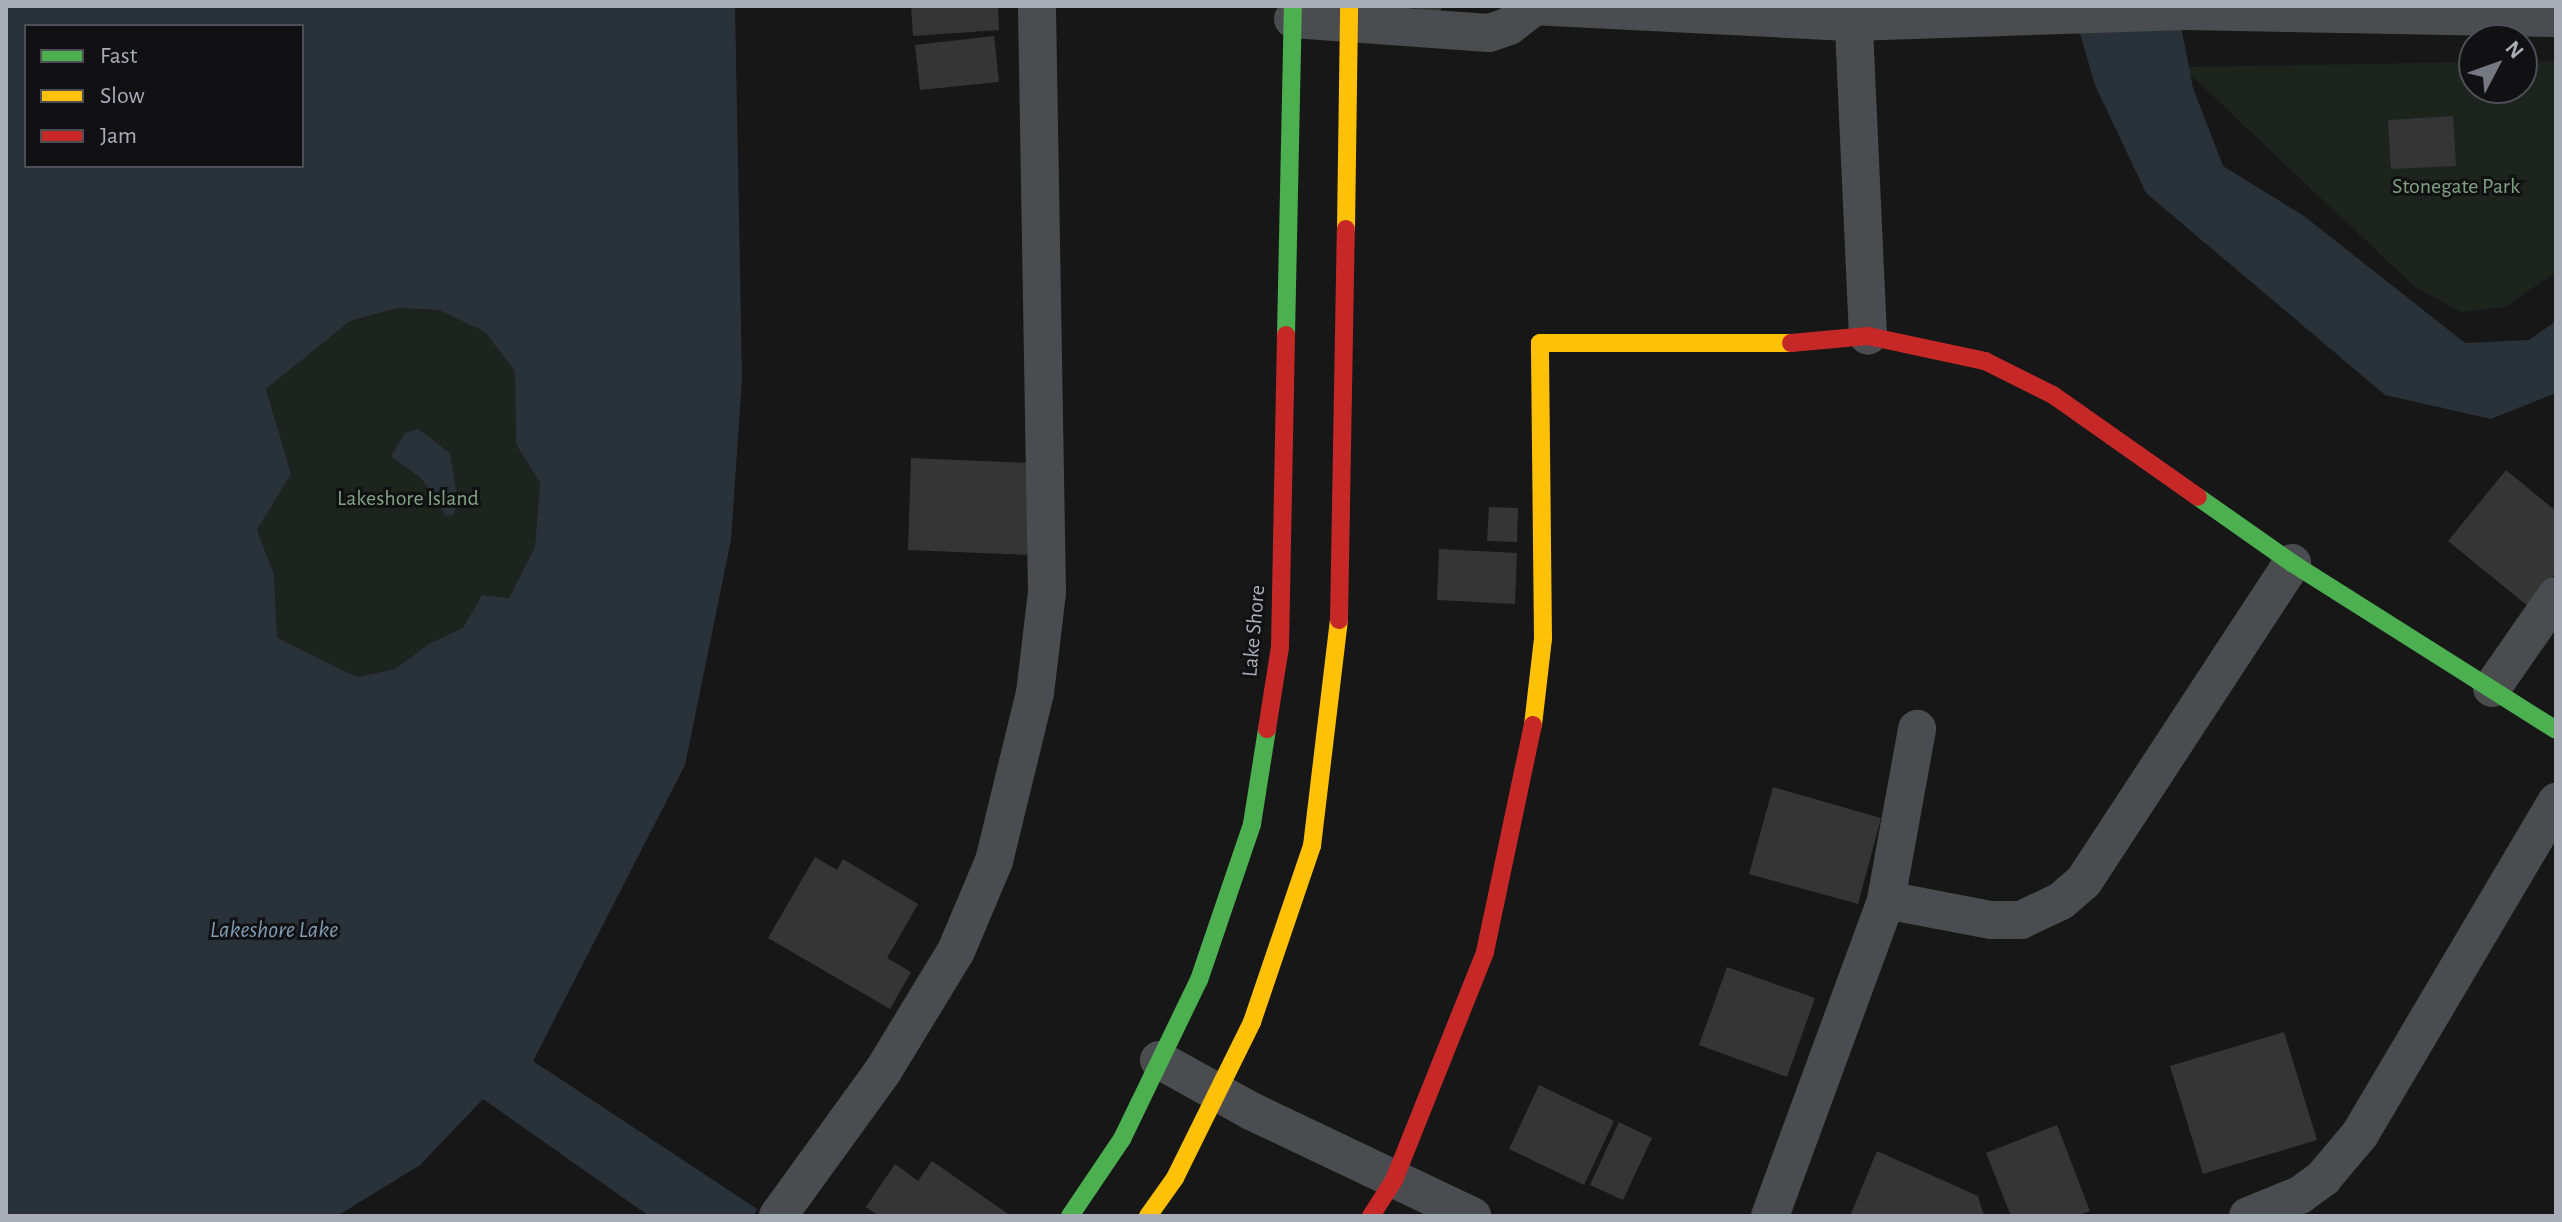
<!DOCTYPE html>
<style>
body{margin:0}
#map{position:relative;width:2562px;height:1222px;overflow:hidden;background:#171717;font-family:"Alegreya Sans",sans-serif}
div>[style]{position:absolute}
.green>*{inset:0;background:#1d241e}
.water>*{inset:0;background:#2a3239}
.building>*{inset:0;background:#353536}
.street>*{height:38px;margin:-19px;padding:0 19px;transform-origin:19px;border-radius:19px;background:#4b4c50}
.fast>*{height:18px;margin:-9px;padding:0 9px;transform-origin:9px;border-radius:9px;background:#4caf50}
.slow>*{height:18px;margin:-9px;padding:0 9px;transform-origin:9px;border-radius:9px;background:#ffc107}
.jam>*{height:18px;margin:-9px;padding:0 9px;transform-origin:9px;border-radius:9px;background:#c62828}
span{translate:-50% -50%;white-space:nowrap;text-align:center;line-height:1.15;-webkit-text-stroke:6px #111113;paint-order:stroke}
.park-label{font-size:22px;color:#7fa381}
.street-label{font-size:22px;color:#a8adb8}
.water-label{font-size:24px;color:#7f9bb3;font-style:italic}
.frame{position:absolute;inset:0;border:8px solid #a8adb8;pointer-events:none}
.legend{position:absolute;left:24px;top:24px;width:280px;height:144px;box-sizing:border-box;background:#111113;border:2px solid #4d4f55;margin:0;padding:10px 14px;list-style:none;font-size:24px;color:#a8adb8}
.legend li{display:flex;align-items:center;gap:16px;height:40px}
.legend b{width:40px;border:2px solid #4d4f55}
.north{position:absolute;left:2458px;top:24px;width:80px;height:80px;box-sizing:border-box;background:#111113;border:2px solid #4d4f55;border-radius:50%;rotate:49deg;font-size:22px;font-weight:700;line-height:32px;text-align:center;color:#a8adb8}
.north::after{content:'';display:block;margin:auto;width:28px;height:36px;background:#757880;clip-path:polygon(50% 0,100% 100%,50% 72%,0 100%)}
</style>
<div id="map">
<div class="green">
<div style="clip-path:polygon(2556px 61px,2556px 272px,2505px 307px,2461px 312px,2416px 288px,2182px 67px,2474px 62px,2474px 88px,2522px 88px,2522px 62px)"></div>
<div style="clip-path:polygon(398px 308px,439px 310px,485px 332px,515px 371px,516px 444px,540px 483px,535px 547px,509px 598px,482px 595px,463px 628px,430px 643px,395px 669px,357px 677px,277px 639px,274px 574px,257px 530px,291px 474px,266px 389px,350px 321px)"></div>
</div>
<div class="water">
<div style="clip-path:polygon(evenodd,6px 6px,735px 6px,742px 378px,731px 540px,685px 765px,533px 1061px,757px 1209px,753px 1216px,649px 1216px,483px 1099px,420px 1165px,337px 1216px,6px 1216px,6px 6px,26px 26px,302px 26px,302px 166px,26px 166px,26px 26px,6px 6px,398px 308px,439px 310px,485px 332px,515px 371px,516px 444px,540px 483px,535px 547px,509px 598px,482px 595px,463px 628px,430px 643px,395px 669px,357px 677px,277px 638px,274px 574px,257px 530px,291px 474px,266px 389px,350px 321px,398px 308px)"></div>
<div style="clip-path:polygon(2072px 6px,2177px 6px,2193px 88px,2223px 166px,2304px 216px,2465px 343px,2529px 340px,2556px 321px,2556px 393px,2491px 419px,2385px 395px,2146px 193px,2095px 85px)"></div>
<div style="clip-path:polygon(418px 429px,450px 453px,458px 502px,454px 514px,446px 516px,422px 479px,391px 456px,405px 433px)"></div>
</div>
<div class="building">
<div style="clip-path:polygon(911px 6px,998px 6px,999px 30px,913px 36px)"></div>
<div style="clip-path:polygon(1417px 6px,1442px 6px,1441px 11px,1416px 9px)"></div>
<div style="clip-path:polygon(994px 36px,999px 82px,920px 90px,915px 45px)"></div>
<div style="clip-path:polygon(2453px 116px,2456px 166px,2391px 169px,2388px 120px)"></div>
<div style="clip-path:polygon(911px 458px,1031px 463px,1027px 555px,908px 550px)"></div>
<div style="clip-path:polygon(2506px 470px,2556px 511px,2556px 572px,2529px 607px,2448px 541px)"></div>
<div style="clip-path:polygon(1489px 507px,1518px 508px,1517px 542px,1487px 541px)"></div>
<div style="clip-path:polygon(1439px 549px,1517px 553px,1515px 604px,1437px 600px)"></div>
<div style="clip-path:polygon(1773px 787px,1881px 818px,1858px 904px,1749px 874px)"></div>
<div style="clip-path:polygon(815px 857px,837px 870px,843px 859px,918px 904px,887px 958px,911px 972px,890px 1009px,768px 938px)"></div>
<div style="clip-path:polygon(1727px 967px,1815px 998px,1787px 1077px,1699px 1045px)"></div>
<div style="clip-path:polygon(2284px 1032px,2317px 1140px,2203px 1174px,2170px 1066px)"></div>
<div style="clip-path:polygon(1539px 1085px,1614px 1121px,1584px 1185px,1509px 1149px)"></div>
<div style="clip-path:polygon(1619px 1122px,1652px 1138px,1623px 1200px,1590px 1185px)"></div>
<div style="clip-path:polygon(2057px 1125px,2090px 1211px,2077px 1216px,2011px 1216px,1986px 1153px)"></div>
<div style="clip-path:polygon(1877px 1151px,1978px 1196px,1984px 1216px,1850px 1216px)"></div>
<div style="clip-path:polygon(932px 1161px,1011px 1216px,879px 1216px,866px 1207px,895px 1164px,918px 1181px)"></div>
</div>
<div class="street">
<div style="left:1532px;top:6px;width:321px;rotate:2.9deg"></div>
<div style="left:1853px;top:22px;width:333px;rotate:-1.9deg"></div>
<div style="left:2186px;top:11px;width:370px;rotate:1.1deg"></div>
<div style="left:1853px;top:6px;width:330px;rotate:87.4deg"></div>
<div style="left:1293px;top:19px;width:196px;rotate:4.1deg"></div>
<div style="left:1489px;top:33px;width:21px;rotate:-19deg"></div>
<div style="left:1509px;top:26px;width:31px;rotate:-38deg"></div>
<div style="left:2492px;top:688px;width:112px;rotate:-55.2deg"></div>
<div style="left:1886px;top:900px;width:107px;rotate:10.8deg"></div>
<div style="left:1991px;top:920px;width:30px"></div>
<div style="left:2021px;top:920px;width:44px;rotate:-25.4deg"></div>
<div style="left:2061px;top:901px;width:30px;rotate:-41deg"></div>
<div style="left:2084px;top:881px;width:380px;rotate:-56.8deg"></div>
<div style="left:1159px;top:1060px;width:105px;rotate:29deg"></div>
<div style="left:1251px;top:1111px;width:245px;rotate:25.4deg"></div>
<div style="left:778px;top:1216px;width:179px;rotate:-54.1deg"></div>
<div style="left:883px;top:1071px;width:140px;rotate:-58.7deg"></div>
<div style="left:956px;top:951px;width:98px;rotate:-67.1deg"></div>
<div style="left:994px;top:861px;width:173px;rotate:-76.3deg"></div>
<div style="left:1035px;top:693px;width:101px;rotate:-83.2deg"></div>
<div style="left:1047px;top:593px;width:587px;rotate:-90.98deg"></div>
<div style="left:1770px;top:1216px;width:337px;rotate:-69.8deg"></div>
<div style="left:1886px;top:900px;width:174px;rotate:-79.7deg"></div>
<div style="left:2248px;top:1216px;width:56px;rotate:-22deg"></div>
<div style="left:2300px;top:1195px;width:29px;rotate:-36deg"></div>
<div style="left:2323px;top:1178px;width:57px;rotate:-49.9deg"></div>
<div style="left:2360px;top:1134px;width:386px;rotate:-59.4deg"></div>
</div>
<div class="fast">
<div style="left:1286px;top:335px;width:329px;rotate:-88.8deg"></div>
<div style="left:2198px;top:497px;width:115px;rotate:35.1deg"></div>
<div style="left:2292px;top:563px;width:312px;rotate:32.3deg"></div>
<div style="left:1070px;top:1216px;width:93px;rotate:-56deg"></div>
<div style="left:1122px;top:1139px;width:177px;rotate:-64.2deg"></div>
<div style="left:1199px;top:980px;width:165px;rotate:-71.2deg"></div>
<div style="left:1252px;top:824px;width:96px;rotate:-81deg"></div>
</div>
<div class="slow">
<div style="left:1346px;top:229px;width:223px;rotate:-89.2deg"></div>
<div style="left:1533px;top:725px;width:87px;rotate:-83.4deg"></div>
<div style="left:1543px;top:639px;width:296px;rotate:-90.6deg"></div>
<div style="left:1540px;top:343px;width:251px"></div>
<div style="left:1148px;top:1216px;width:47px;rotate:-54.6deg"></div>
<div style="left:1175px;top:1178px;width:174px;rotate:-63.7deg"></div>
<div style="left:1252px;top:1022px;width:186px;rotate:-71.2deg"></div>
<div style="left:1312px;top:846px;width:228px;rotate:-83.2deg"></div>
</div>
<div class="jam">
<div style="left:1791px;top:343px;width:77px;rotate:-5.2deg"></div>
<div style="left:1868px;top:336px;width:120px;rotate:12.1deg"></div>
<div style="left:1985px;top:361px;width:76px;rotate:26.6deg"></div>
<div style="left:2053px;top:395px;width:177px;rotate:35.1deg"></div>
<div style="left:1339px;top:620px;width:391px;rotate:-89deg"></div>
<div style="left:1267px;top:729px;width:83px;rotate:-81deg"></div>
<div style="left:1280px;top:647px;width:312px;rotate:-88.9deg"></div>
<div style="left:1371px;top:1216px;width:43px;rotate:-57.4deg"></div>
<div style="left:1394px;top:1180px;width:245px;rotate:-68.2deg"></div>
<div style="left:1485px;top:952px;width:232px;rotate:-78.1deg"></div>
</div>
<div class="park-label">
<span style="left:2456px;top:187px">Stonegate Park</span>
<span style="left:408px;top:499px">Lakeshore Island</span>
</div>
<div class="street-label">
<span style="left:1254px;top:631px;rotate:-85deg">Lake Shore</span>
</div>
<div class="water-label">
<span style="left:274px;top:931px">Lakeshore Lake</span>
</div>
<div class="frame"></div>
<ul class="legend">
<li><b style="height:10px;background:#4caf50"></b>Fast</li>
<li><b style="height:10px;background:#ffc107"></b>Slow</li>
<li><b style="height:10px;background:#c62828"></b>Jam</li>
</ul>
<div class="north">N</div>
</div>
